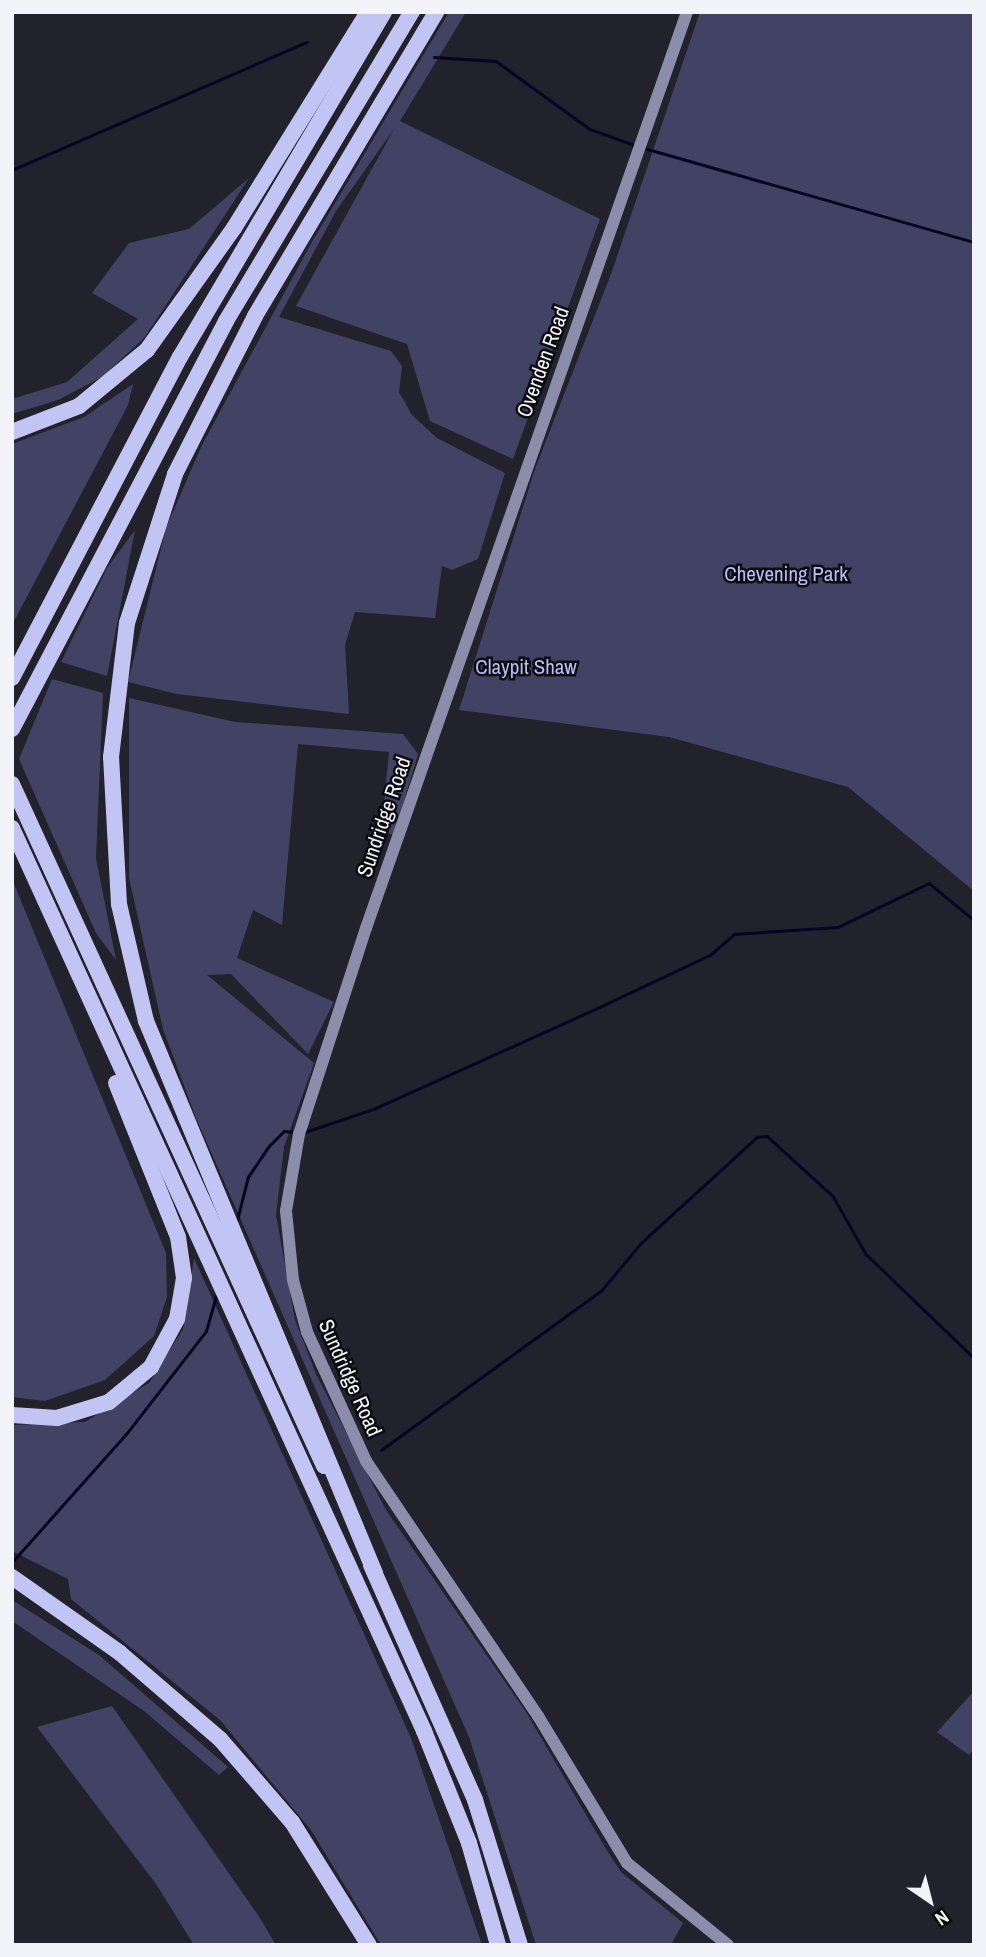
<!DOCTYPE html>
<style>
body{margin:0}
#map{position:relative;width:986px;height:1957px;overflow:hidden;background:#21222b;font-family:"Archivo Narrow",sans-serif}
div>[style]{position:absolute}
.green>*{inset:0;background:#424364}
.stream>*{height:2.5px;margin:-1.25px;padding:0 1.25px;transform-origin:1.25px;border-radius:1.25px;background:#080424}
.secondary>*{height:12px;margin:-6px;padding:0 6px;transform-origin:6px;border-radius:6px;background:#8b8dab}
.highway>*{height:16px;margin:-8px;padding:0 8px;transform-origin:8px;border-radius:8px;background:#c2c5f4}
span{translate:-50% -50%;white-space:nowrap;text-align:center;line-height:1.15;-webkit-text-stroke:5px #0c0c10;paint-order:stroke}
.street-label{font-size:21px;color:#f3f4fa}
.park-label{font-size:21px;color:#babef4}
.frame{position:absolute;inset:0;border:14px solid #f3f4fa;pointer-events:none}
.north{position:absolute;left:895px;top:1866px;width:70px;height:70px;-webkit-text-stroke:5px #0c0c10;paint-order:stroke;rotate:145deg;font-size:19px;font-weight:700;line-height:28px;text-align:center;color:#f3f4fa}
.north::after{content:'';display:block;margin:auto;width:24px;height:32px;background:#f3f4fa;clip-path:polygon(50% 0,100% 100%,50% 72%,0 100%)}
</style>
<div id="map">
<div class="green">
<div style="clip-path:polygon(449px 12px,466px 12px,400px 121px,600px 219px,513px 459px,430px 421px,407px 344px,296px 306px,394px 129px,336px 211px,279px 317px,391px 351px,402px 366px,399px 392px,412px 415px,437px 438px,505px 473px,478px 559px,452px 570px,442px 566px,435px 618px,355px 612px,345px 645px,349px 714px,177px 694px,128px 682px,166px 528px,202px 445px,313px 240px)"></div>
<div style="clip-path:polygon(700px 12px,974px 12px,974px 891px,848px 787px,669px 737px,459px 710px,535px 469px,611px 274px)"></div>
<div style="clip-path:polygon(249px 178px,145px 337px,102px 377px,58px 400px,12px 414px,12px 399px,67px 382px,138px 319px,92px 293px,129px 243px,189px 229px)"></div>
<div style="clip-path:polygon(133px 384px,128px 405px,12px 625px,12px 444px,84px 417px)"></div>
<div style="clip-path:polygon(135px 530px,107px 676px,61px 662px,107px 568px)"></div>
<div style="clip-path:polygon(52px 679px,103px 693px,96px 858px,116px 960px,96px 933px,19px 759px)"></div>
<div style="clip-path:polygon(129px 698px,235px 722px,403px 734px,418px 754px,394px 835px,381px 832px,389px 752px,298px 744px,282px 925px,253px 910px,237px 958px,334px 1002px,308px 1054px,231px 974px,207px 975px,314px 1063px,284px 1147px,276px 1215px,295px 1320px,316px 1374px,386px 1510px,526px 1712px,606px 1849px,621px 1872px,683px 1923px,671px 1945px,536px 1945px,469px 1737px,196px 1118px,163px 1029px,129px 878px)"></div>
<div style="clip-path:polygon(12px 879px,166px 1253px,167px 1297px,154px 1336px,105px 1380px,45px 1401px,12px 1397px)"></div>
<div style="clip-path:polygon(194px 1258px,411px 1738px,482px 1945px,381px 1945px,311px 1830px,220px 1720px,71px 1599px,68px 1579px,12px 1551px,12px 1425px,85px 1422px,149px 1383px,183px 1329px)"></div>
<div style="clip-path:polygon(12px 1600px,99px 1655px,228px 1767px,219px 1775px,144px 1711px,12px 1621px)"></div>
<div style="clip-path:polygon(974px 1691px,974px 1749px,969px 1755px,937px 1732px)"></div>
<div style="clip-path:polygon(112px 1706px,258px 1915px,276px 1945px,194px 1945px,156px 1884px,37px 1727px)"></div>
</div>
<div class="stream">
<div style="left:434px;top:57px;width:62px;rotate:3.7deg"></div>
<div style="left:496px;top:61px;width:116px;rotate:35.9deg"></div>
<div style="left:590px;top:129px;width:50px;rotate:19.9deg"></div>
<div style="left:644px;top:148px;width:343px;rotate:15.9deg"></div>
<div style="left:12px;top:170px;width:321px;rotate:-23.5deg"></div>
<div style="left:302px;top:1133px;width:78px;rotate:-18.7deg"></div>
<div style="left:376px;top:1108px;width:250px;rotate:-24.3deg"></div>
<div style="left:604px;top:1005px;width:117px;rotate:-25.3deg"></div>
<div style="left:710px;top:955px;width:32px;rotate:-41deg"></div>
<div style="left:734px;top:934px;width:104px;rotate:-3.9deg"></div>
<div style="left:838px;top:927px;width:101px;rotate:-25.8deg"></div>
<div style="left:929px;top:883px;width:58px;rotate:39.4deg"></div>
<div style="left:237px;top:1220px;width:44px;rotate:-75.7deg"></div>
<div style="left:248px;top:1177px;width:37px;rotate:-56deg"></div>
<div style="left:269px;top:1146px;width:21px;rotate:-45deg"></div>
<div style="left:284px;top:1131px;width:12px;rotate:5deg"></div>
<div style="left:381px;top:1450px;width:271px;rotate:-35.9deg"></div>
<div style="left:601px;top:1291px;width:62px;rotate:-50.2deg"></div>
<div style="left:641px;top:1243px;width:157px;rotate:-42.4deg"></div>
<div style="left:757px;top:1137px;width:10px;rotate:-6deg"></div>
<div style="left:767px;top:1136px;width:89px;rotate:42.3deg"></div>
<div style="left:833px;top:1196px;width:67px;rotate:60.4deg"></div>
<div style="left:866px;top:1254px;width:150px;rotate:43.9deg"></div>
<div style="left:13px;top:1561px;width:171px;rotate:-48.3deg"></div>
<div style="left:127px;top:1433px;width:129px;rotate:-52.2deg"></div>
<div style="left:206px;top:1331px;width:36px;rotate:-74deg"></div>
</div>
<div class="secondary">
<div style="left:687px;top:12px;width:971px;rotate:109.31deg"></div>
<div style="left:366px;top:928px;width:217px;rotate:108deg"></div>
<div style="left:299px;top:1134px;width:78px;rotate:99.6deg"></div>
<div style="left:286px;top:1211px;width:69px;rotate:84.2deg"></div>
<div style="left:293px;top:1280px;width:54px;rotate:74.9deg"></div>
<div style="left:307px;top:1332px;width:142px;rotate:65.4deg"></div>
<div style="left:366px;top:1461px;width:308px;rotate:56deg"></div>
<div style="left:538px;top:1716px;width:172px;rotate:58.8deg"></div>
<div style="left:627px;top:1863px;width:130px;rotate:39.1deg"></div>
</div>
<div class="highway">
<div style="left:12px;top:432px;width:72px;rotate:-21.2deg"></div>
<div style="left:79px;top:406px;width:88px;rotate:-39.5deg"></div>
<div style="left:147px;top:350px;width:150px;rotate:-54.5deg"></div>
<div style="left:234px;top:228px;width:254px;rotate:-58.2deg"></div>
<div style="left:12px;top:678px;width:362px;rotate:-62.4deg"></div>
<div style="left:180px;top:357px;width:401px;rotate:-59.4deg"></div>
<div style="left:12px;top:729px;width:461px;rotate:-62.3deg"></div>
<div style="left:226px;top:321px;width:361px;rotate:-59deg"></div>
<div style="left:12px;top:784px;width:750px;rotate:65.42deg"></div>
<div style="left:12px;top:828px;width:993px;rotate:65.47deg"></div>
<div style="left:424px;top:1731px;width:121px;rotate:68.1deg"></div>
<div style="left:469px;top:1843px;width:106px;rotate:74.1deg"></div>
<div style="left:12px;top:1415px;width:45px;rotate:3.8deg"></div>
<div style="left:57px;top:1418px;width:54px;rotate:-17.1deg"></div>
<div style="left:109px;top:1402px;width:55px;rotate:-39.8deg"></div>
<div style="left:151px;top:1367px;width:55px;rotate:-61.6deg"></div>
<div style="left:177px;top:1319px;width:42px;rotate:-80.3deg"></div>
<div style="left:184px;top:1278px;width:41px;rotate:-98.3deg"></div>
<div style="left:178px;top:1237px;width:166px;rotate:-111.9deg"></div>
<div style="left:371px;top:1565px;width:257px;rotate:66.1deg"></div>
<div style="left:475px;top:1800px;width:152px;rotate:72.8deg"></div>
<div style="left:375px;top:1573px;width:598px;rotate:-112.53deg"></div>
<div style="left:146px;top:1021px;width:120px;rotate:-103deg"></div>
<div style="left:119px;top:904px;width:147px;rotate:-93.1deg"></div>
<div style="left:111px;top:757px;width:135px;rotate:-83.2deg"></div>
<div style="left:127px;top:623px;width:157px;rotate:-72.1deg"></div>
<div style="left:175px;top:474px;width:177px;rotate:-63.1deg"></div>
<div style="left:255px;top:316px;width:354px;rotate:-59.2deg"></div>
<div style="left:12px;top:1577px;width:132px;rotate:35.1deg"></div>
<div style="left:120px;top:1653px;width:132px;rotate:40.7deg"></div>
<div style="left:220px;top:1739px;width:110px;rotate:49.1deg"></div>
<div style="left:292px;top:1822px;width:145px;rotate:58deg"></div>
</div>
<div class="street-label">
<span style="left:543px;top:362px;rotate:-70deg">Ovenden Road</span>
<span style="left:384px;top:817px;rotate:-71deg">Sundridge Road</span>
<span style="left:350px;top:1378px;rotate:66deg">Sundridge Road</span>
</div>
<div class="park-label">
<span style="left:786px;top:574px">Chevening Park</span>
<span style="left:526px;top:667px">Claypit Shaw</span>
</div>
<div class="frame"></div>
<div class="north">N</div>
</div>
